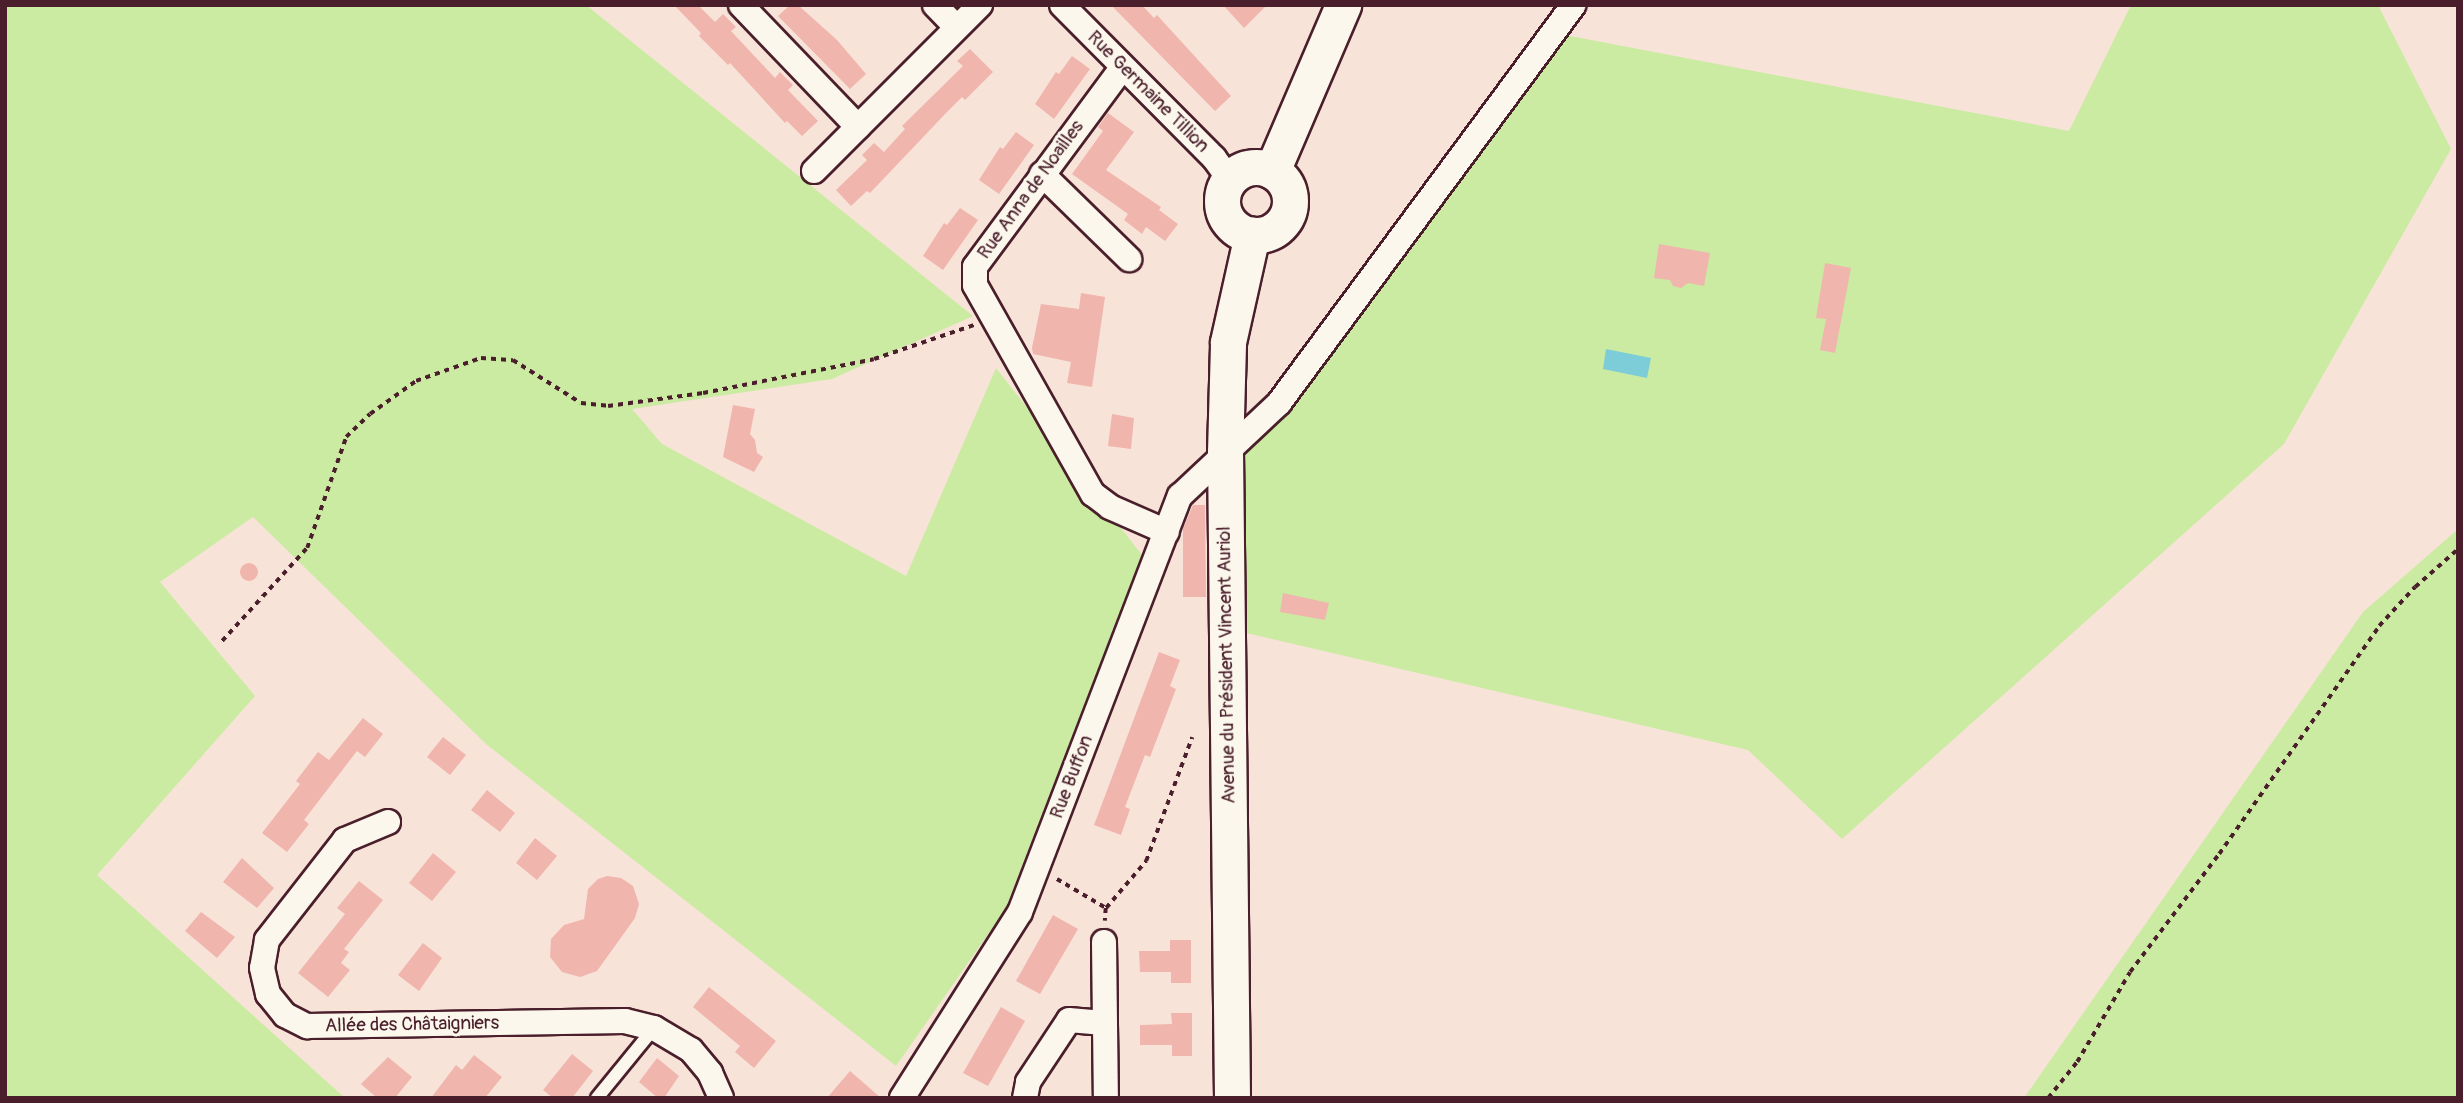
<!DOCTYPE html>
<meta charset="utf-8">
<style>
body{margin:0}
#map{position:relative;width:2463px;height:1103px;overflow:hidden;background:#f8e3d9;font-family:Pangolin,sans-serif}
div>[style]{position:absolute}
.green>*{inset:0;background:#cbeba2}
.water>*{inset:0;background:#7ccdd7}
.building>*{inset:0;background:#f0b5ad}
.round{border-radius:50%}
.path>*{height:3.5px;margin-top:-1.75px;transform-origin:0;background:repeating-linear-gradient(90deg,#4a1f2b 0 5px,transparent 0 10px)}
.roads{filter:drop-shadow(2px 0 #4a1f2b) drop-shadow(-2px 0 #4a1f2b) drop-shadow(0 2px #4a1f2b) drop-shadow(0 -2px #4a1f2b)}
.lane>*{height:12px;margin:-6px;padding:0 6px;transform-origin:6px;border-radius:6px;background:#fbf7ec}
.street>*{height:24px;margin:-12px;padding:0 12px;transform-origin:12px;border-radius:12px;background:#fbf7ec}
.secondary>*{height:35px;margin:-17.5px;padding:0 17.5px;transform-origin:17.5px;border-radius:17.5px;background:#fbf7ec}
.secondary>.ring{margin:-17.5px;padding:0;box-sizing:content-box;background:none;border:35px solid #fbf7ec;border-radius:50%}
span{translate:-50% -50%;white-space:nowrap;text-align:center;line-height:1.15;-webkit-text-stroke:6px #fbf7ec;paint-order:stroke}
.street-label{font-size:19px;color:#4a1f2b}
.frame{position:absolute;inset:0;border:7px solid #4a1f2b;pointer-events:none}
</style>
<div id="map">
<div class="green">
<div style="clip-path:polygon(5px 5px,586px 5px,973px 316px,832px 379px,632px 409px,662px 444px,906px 576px,996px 368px,1142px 555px,1005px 910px,896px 1066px,486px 744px,253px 517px,160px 582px,255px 696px,97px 875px,345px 1098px,5px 1098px)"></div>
<div style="clip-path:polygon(2131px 5px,2378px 5px,2451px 149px,2284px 444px,1842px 839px,1748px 750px,1246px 633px,1244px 456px,1289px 407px,1565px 35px,2069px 131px)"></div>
<div style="clip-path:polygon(2458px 529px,2458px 1098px,2024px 1098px,2363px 612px)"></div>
</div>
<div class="water">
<div style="clip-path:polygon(1606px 349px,1651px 358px,1647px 378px,1603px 369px)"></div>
</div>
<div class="building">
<div style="clip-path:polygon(674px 5px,698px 5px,715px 22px,723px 14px,736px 27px,731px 31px,775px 78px,780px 72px,793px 85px,788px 90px,818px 121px,802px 136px,787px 121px,785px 123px,730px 63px,728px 65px,699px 36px,701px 33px)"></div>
<div style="clip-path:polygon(790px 5px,798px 5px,837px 40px,866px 74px,850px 89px,778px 16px)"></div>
<div style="clip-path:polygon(1111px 5px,1142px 5px,1154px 18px,1157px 15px,1231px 96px,1215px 111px)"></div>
<div style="clip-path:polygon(1223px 5px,1267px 5px,1244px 28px)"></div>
<div style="clip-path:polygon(970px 49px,993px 72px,965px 100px,962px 97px,947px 112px,870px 193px,867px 191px,851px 206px,836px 190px,867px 160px,862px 155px,874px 143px,884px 152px,905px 129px,902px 126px,963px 66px,957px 61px)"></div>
<div style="clip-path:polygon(1072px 56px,1090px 69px,1054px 119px,1035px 104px,1056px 72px,1059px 74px)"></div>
<div style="clip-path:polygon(1108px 113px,1134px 132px,1106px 170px,1161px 207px,1159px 210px,1178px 224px,1165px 241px,1146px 227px,1142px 234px,1124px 220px,1128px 214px,1072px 174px,1103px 131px,1098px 127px)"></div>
<div style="clip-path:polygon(1016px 132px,1034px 145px,999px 194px,979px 180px,1000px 147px,1003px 149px)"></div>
<div style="clip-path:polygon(960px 208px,978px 220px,943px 270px,923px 256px,944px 223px,947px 225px)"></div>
<div style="clip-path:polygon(1659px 244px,1710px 253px,1704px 286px,1688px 283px,1681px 288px,1673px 286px,1670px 280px,1654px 278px)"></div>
<div style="clip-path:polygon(1825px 263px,1851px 268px,1835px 353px,1820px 350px,1826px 319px,1816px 318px)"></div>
<div style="clip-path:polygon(1081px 293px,1105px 297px,1092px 387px,1067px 383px,1071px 362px,1033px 354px,1032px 348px,1041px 304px,1079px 309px)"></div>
<div style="clip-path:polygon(733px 405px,755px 409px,750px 434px,755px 440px,757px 453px,763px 457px,754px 472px,723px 457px)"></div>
<div style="clip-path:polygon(1112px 414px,1134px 418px,1131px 449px,1108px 446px)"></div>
<div style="clip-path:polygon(1193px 505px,1205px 505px,1206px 597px,1183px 597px,1183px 529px)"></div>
<div class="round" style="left:240px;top:563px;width:18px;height:18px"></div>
<div style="clip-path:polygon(1283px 593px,1329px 603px,1325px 620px,1280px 612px)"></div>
<div style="clip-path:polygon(1159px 652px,1180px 660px,1170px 686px,1176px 689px,1150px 757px,1145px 755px,1125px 807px,1130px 809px,1121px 835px,1094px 825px)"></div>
<div style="clip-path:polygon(363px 718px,383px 734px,365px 757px,357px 751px,304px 820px,309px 824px,287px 852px,262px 833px,300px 784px,296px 781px,318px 752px,329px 760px)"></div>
<div style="clip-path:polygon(443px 737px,466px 755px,450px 775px,427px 757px)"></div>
<div style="clip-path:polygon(487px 790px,515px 813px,500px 832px,471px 810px)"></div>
<div style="clip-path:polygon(535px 838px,557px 856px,537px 880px,516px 863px)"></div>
<div style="clip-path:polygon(433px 853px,456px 872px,432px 901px,409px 883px)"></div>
<div style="clip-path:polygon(242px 858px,274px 888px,257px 908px,223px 882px)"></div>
<div style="clip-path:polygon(607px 876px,621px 878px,633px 886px,639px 904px,635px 918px,597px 971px,580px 977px,562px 972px,550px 957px,551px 939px,564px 925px,584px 919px,588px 889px,598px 879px)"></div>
<div style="clip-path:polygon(359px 881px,383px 900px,344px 949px,349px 952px,341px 963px,350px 970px,328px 997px,298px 973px,345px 914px,337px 908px)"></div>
<div style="clip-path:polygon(201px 912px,235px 937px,217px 958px,185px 931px)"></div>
<div style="clip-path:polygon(1053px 915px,1078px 929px,1040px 994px,1016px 981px)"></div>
<div style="clip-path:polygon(1170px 940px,1191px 940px,1191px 983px,1171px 983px,1171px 972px,1140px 972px,1139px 951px,1170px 951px)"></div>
<div style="clip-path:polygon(423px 943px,442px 958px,419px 991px,398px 975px)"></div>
<div style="clip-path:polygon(709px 987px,776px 1041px,754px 1068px,735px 1052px,740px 1046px,693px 1007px)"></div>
<div style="clip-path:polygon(1001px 1007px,1025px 1021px,988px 1086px,963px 1073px)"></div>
<div style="clip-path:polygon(1171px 1013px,1192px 1013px,1192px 1056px,1172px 1056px,1172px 1045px,1140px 1045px,1140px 1025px,1172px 1024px)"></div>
<div style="clip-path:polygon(572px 1054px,593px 1071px,572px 1098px,553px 1098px,543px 1090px)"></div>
<div style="clip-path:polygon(474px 1055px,502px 1077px,485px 1098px,431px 1098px,456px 1065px,462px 1070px)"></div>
<div style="clip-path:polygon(388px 1057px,412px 1077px,395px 1098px,377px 1098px,361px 1084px)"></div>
<div style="clip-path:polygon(657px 1058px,679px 1076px,664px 1098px,658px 1098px,639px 1082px)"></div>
<div style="clip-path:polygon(850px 1071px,881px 1098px,827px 1098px)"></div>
</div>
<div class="path">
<div style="left:222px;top:641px;width:126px;rotate:-47.6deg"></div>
<div style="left:307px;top:548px;width:118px;rotate:-70.6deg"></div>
<div style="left:346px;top:437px;width:33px;rotate:-44deg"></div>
<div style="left:370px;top:414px;width:57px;rotate:-35.7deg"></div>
<div style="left:416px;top:381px;width:69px;rotate:-19.5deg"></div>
<div style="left:481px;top:358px;width:32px;rotate:4deg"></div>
<div style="left:513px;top:360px;width:80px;rotate:32.3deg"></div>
<div style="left:581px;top:403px;width:27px;rotate:6deg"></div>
<div style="left:608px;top:406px;width:96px;rotate:-7.8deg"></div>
<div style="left:703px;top:393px;width:174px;rotate:-11.2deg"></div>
<div style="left:874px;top:359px;width:106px;rotate:-18.8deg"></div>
<div style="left:1057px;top:879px;width:57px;rotate:30.6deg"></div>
<div style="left:1106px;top:908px;width:13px;rotate:94deg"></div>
<div style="left:1106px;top:908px;width:62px;rotate:-49.6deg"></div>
<div style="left:1146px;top:861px;width:132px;rotate:-69.6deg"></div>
<div style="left:2048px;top:1098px;width:46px;rotate:-51.1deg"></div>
<div style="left:2077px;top:1062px;width:104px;rotate:-59.5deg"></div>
<div style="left:2130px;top:972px;width:148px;rotate:-53deg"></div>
<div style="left:2219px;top:854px;width:279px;rotate:-54.9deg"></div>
<div style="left:2379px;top:626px;width:53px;rotate:-47.3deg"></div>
<div style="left:2415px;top:587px;width:57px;rotate:-41.5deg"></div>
</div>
<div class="roads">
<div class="lane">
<div style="left:597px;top:1098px;width:90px;rotate:-50.8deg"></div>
</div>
<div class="street">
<div style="left:741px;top:5px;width:169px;rotate:46.2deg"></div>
<div style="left:935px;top:5px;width:30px;rotate:46deg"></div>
<div style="left:1062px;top:5px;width:216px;rotate:45.2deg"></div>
<div style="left:1214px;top:158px;width:27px;rotate:54deg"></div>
<div style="left:1122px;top:68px;width:247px;rotate:126.5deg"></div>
<div style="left:975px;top:267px;width:18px;rotate:90deg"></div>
<div style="left:975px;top:285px;width:240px;rotate:60.6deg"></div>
<div style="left:1093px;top:494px;width:21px;rotate:37deg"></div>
<div style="left:1110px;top:507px;width:62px;rotate:23.7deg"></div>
<div style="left:814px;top:171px;width:235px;rotate:-45deg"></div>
<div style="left:1042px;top:174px;width:122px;rotate:44.3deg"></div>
<div style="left:388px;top:822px;width:47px;rotate:157.3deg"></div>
<div style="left:345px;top:840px;width:127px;rotate:128deg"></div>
<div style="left:267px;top:940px;width:28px;rotate:100deg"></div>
<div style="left:262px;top:968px;width:27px;rotate:77deg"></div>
<div style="left:268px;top:994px;width:27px;rotate:51deg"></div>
<div style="left:285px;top:1015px;width:25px;rotate:27deg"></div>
<div style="left:307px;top:1026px;width:318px;rotate:-0.9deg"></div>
<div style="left:625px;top:1021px;width:30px;rotate:14deg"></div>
<div style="left:654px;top:1028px;width:43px;rotate:30.7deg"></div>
<div style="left:691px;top:1050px;width:30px;rotate:50deg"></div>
<div style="left:710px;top:1073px;width:27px;rotate:66deg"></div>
<div style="left:1104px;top:942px;width:156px;rotate:89.3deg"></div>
<div style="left:902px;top:1098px;width:220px;rotate:-57.6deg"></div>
<div style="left:1020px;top:912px;width:446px;rotate:-69deg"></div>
<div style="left:1180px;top:496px;width:136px;rotate:-43.2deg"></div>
<div style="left:1279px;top:403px;width:495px;rotate:-53.5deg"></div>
<div style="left:1025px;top:1098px;width:16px;rotate:-79deg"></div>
<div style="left:1028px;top:1082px;width:74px;rotate:-56.5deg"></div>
<div style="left:1069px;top:1020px;width:35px;rotate:5deg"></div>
</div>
<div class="secondary">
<div class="ring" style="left:1222px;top:167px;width:33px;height:33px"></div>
<div style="left:1272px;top:171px;width:181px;rotate:-66.8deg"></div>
<div style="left:1232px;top:1098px;width:646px;rotate:-90.62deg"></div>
<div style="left:1225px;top:452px;width:110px;rotate:-88.4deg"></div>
<div style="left:1228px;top:342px;width:110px;rotate:-77.4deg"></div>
</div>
</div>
<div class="street-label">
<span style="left:1148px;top:92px;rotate:45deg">Rue Germaine Tillion</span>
<span style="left:1031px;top:190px;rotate:-54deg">Rue Anna de Noailles</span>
<span style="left:1227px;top:665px;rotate:-91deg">Avenue du Président Vincent Auriol</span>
<span style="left:1072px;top:777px;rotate:-69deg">Rue Buffon</span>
<span style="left:412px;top:1025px;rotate:-1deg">Allée des Châtaigniers</span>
</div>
<div class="frame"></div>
</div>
